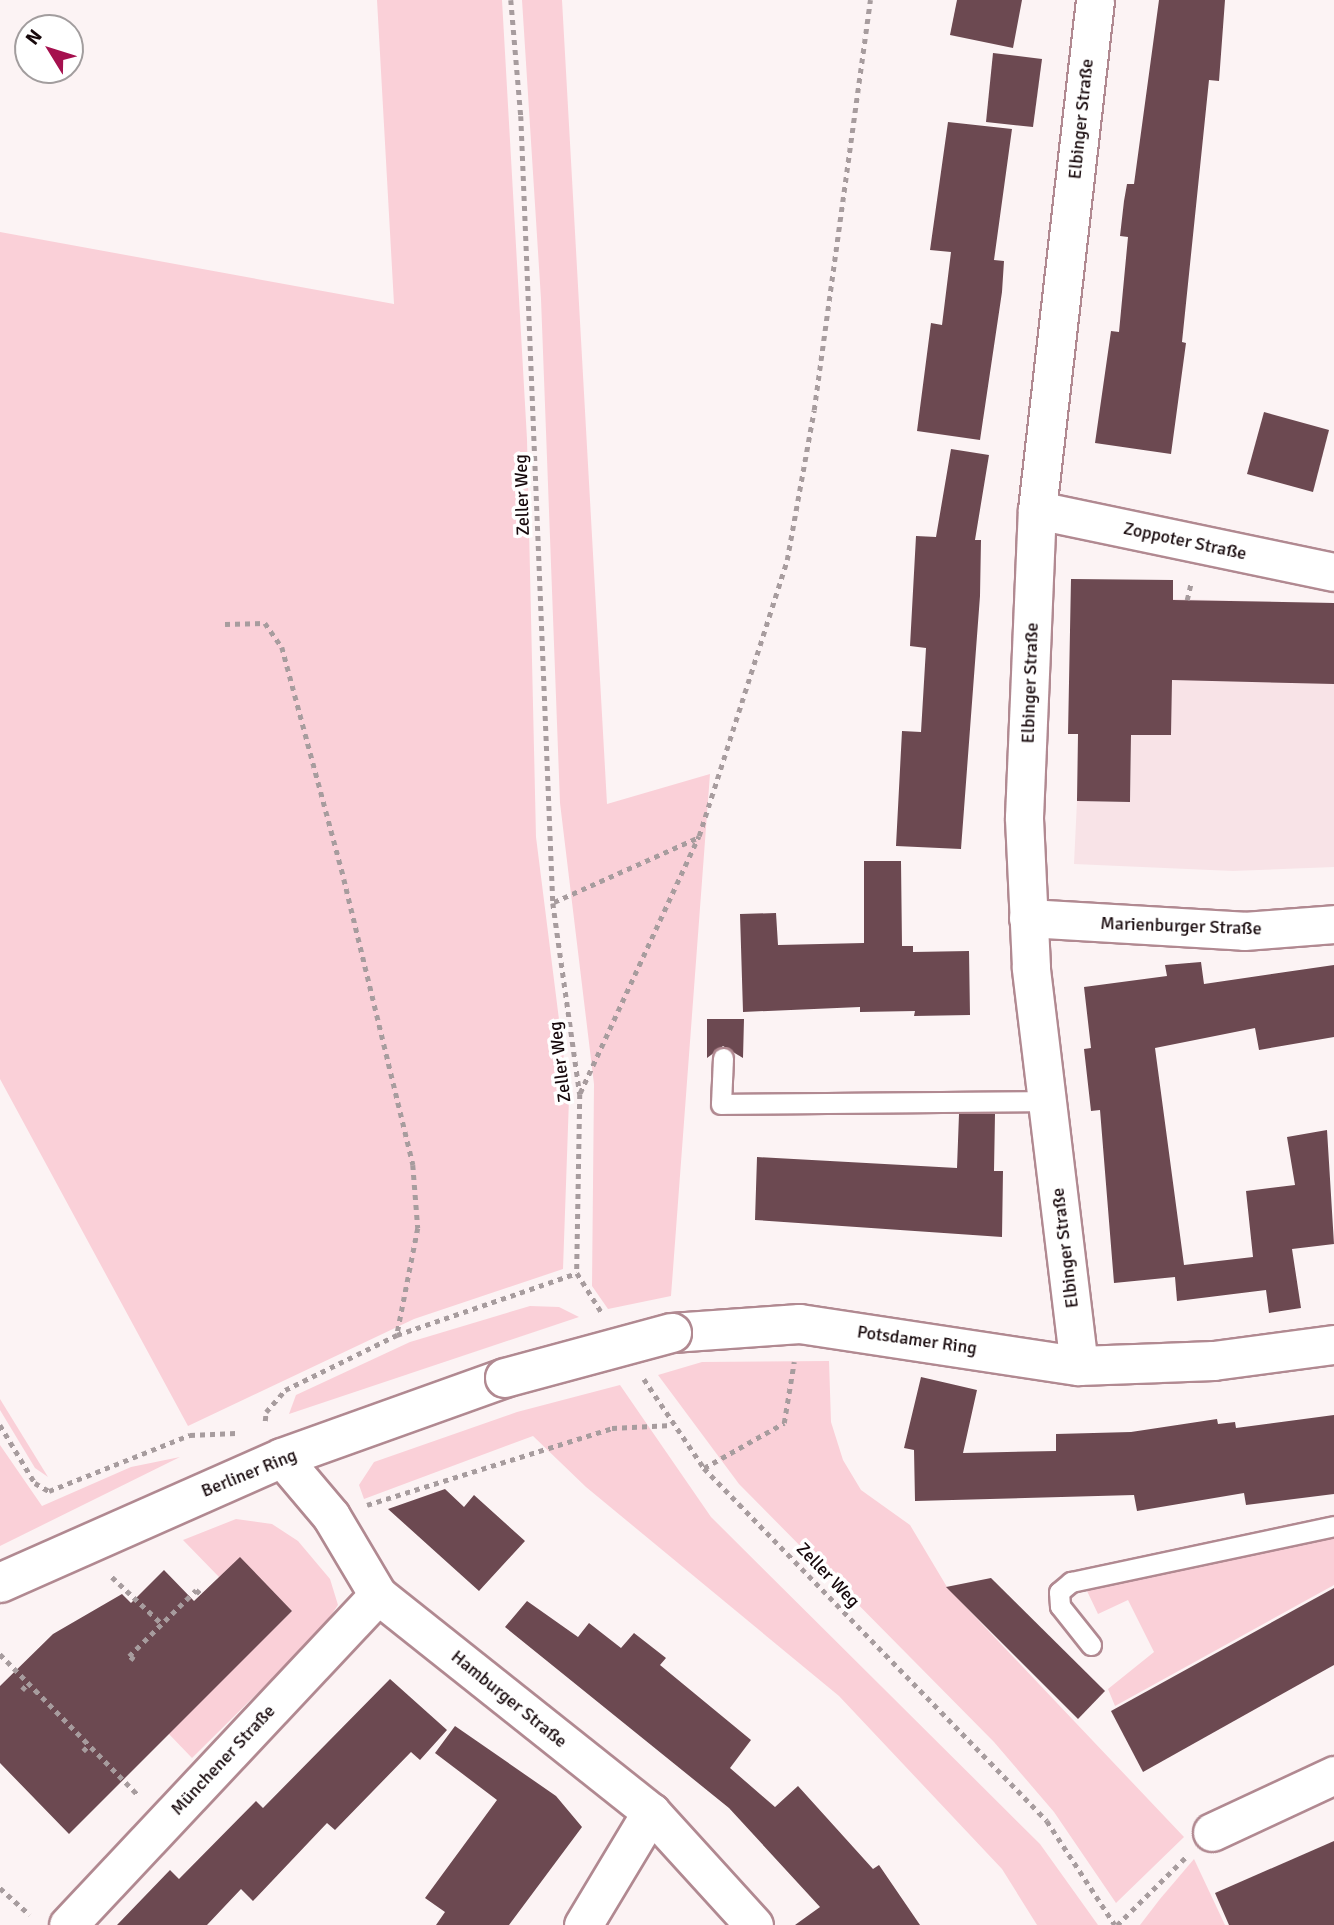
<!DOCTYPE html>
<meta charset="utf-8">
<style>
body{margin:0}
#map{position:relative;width:1334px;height:1925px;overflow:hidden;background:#fcf3f4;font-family:Signika,sans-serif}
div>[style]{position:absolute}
.built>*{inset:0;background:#f8e3e7}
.green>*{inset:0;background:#fad0d8}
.building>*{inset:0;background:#6c4951}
.path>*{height:4.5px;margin-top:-2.25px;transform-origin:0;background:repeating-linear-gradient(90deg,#a79c9e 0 5px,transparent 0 10px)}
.roads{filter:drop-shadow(2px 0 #b18991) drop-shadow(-2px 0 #b18991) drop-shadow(0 2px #b18991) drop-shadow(0 -2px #b18991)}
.lane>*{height:19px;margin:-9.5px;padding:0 9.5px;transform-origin:9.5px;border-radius:9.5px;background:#fff}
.street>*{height:37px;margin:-18.5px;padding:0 18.5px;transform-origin:18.5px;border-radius:18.5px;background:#fff}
.secondary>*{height:38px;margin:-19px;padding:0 19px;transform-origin:19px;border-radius:19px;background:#fff}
.bridges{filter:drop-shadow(2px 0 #b18991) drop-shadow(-2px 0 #b18991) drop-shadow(0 2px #b18991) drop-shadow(0 -2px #b18991)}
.secondary-bridge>*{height:38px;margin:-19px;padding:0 19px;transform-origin:19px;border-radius:19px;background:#fff}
span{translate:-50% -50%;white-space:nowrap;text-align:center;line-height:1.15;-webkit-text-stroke:7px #fff;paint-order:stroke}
.street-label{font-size:18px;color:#17090c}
.north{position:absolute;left:14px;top:14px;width:70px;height:70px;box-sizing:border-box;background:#fff;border:2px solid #a29d9e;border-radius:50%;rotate:308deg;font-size:19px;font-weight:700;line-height:28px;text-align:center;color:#17090c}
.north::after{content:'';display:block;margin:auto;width:24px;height:32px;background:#a5104e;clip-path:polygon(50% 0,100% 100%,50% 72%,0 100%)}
</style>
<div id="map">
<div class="built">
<div style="clip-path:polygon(1173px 599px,1334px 603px,1334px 867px,1233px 871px,1074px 864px,1077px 801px,1130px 802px,1131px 735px)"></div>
</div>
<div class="green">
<div style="clip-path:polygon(377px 0,502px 0,527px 439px,536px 837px,569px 1099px,563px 1269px,414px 1319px,188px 1426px,0 1079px,0 232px,394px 304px)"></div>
<div style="clip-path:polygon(522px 0,562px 0,607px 804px,710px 774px,671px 1296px,608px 1309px,592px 1286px,594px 1084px,560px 803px,541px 299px)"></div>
<div style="clip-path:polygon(530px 1306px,559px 1307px,579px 1317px,289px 1414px,296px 1395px,410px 1342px)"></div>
<div style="clip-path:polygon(829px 1361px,831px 1422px,843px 1460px,861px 1490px,910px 1525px,947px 1587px,1184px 1837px,1116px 1903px,1054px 1812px,994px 1742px,739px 1484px,658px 1375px,702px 1362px)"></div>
<div style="clip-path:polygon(620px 1385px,711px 1517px,1040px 1844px,1098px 1925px,1037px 1925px,1002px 1869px,839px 1696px,586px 1487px,533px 1436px,364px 1499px,359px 1485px,374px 1462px,517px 1412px)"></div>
<div style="clip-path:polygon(0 1399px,48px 1477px,35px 1468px,0 1410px)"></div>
<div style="clip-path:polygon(0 1445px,42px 1506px,131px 1467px,180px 1457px,0 1546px)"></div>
<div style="clip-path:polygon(236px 1519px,272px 1524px,298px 1541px,330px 1579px,338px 1605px,322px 1629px,192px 1758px,167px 1732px,292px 1611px,240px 1558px,219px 1577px,183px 1540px)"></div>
<div style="clip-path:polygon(1334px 1536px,1334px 1585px,1115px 1706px,1108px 1689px,1154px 1652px,1128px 1600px,1098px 1614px,1087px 1591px)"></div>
<div style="clip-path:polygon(1194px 1859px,1225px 1925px,1140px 1925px,1160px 1899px)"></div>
</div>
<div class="building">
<div style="clip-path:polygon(957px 0,1022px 0,1013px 48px,950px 35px)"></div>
<div style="clip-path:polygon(1159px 0,1225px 0,1219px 81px,1209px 80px,1182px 342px,1186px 343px,1171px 454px,1095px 443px,1111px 331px,1119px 332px,1128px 237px,1120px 236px,1124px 201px,1127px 184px,1134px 184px)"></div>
<div style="clip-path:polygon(993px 53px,1042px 59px,1033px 127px,986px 122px)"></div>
<div style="clip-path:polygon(948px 122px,1012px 129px,994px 260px,1004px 261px,1002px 292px,980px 440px,917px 431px,931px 323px,942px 325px,951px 252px,930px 250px)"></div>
<div style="clip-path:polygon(1264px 412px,1329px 430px,1313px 492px,1247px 474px)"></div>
<div style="clip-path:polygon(951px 449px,989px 455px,975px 540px,981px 540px,980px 596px,961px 849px,896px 846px,902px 731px,921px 732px,926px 648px,910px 646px,916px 536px,936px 537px)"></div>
<div style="clip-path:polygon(1071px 579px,1173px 580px,1173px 600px,1334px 603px,1334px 684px,1172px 680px,1171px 735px,1131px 735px,1130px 802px,1077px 801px,1078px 734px,1068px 734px)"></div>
<div style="clip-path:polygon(864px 861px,901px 861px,902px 946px,913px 946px,913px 952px,969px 951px,970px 1015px,914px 1016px,915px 1011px,860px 1012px,860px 1007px,743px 1012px,740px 914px,776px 913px,778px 945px,864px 943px)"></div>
<div style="clip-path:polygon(1201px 962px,1204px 984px,1334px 965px,1334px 1037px,1259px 1050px,1255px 1028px,1155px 1048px,1184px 1265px,1253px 1257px,1246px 1191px,1295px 1185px,1287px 1137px,1327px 1130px,1334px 1244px,1292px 1249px,1301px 1308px,1269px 1313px,1266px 1290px,1177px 1301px,1175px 1277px,1114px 1283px,1100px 1110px,1091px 1111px,1084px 1049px,1091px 1048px,1084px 987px,1167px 976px,1165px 965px)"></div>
<div style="clip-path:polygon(707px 1019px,744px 1019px,743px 1058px,723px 1046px,707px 1058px)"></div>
<div style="clip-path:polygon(959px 1114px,995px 1114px,994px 1171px,1003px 1171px,1002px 1237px,755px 1220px,757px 1157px,957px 1168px)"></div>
<div style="clip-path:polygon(921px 1377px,977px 1390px,963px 1453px,1056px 1451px,1056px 1434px,1131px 1432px,1217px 1419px,1218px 1424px,1235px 1422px,1236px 1428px,1334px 1415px,1334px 1494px,1246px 1505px,1244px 1493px,1137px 1511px,1134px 1495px,915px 1501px,914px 1450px,904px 1448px)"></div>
<div style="clip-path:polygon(445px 1489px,464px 1507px,474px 1495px,525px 1541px,479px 1591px,388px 1509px)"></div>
<div style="clip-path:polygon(240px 1557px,292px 1611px,69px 1834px,0 1763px,0 1686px,53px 1634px,122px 1594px,131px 1603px,164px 1570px,194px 1601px)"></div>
<div style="clip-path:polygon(991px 1578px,1105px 1691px,1078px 1719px,946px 1587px)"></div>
<div style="clip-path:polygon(1334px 1588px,1334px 1665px,1143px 1772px,1111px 1711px)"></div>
<div style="clip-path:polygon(527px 1601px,578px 1637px,589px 1623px,621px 1648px,634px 1633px,666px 1658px,660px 1665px,751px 1740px,730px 1768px,775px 1807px,798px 1786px,873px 1869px,879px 1865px,920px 1925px,795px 1925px,820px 1907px,729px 1808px,505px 1627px)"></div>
<div style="clip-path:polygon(390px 1679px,447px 1730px,420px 1760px,411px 1752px,335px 1830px,327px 1823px,253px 1901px,241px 1889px,207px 1925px,117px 1925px,170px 1870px,179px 1879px,256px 1801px,263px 1808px)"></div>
<div style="clip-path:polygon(455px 1726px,556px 1796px,582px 1827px,509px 1925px,436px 1925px,445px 1912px,425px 1898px,497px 1800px,435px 1753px)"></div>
<div style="clip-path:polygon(1334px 1841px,1334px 1925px,1229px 1925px,1215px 1893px)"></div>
</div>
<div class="path">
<div style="left:511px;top:0;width:116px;rotate:85.1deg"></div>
<div style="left:521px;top:116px;width:788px;rotate:87.67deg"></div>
<div style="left:553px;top:903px;width:193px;rotate:82deg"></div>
<div style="left:580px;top:1094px;width:179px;rotate:91deg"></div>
<div style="left:577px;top:1273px;width:47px;rotate:58deg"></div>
<div style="left:1187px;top:600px;width:18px;rotate:-77deg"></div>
<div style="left:225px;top:624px;width:40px;rotate:-1.4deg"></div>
<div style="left:265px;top:623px;width:29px;rotate:55deg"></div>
<div style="left:282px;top:647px;width:240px;rotate:75deg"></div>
<div style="left:344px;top:879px;width:294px;rotate:76.4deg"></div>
<div style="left:413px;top:1165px;width:63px;rotate:85.5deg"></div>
<div style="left:418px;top:1228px;width:109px;rotate:101.1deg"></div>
<div style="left:554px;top:902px;width:159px;rotate:-24.1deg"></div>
<div style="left:580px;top:1093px;width:283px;rotate:-65.2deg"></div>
<div style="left:699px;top:836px;width:290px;rotate:-72.3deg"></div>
<div style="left:787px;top:560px;width:152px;rotate:-79.8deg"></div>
<div style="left:814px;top:410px;width:414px;rotate:-82.2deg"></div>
<div style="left:644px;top:1379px;width:107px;rotate:56deg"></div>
<div style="left:704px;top:1468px;width:492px;rotate:45.8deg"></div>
<div style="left:1047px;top:1821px;width:124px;rotate:56.8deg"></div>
<div style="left:265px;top:1421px;width:9px;rotate:-84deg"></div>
<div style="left:266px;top:1412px;width:29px;rotate:-49deg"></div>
<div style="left:285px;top:1390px;width:125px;rotate:-26.2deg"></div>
<div style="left:397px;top:1335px;width:190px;rotate:-19deg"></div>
<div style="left:0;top:1425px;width:68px;rotate:58.9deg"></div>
<div style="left:35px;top:1483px;width:16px;rotate:30deg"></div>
<div style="left:49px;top:1491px;width:152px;rotate:-21.7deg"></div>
<div style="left:190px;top:1435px;width:46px;rotate:-2.5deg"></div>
<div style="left:704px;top:1468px;width:92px;rotate:-29.4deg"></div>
<div style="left:784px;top:1423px;width:62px;rotate:-80.7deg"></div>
<div style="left:367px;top:1505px;width:257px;rotate:-17.4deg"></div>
<div style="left:612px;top:1428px;width:60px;rotate:-2.9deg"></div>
<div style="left:112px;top:1577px;width:69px;rotate:43.2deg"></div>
<div style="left:0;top:1654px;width:196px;rotate:45.6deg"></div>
<div style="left:134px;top:1660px;width:6px;rotate:-141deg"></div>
<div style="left:129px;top:1656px;width:94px;rotate:-44.6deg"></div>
<div style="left:196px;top:1590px;width:6px;rotate:39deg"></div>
<div style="left:22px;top:1690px;width:9px;rotate:-49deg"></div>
<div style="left:83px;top:1751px;width:8px;rotate:-45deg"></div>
<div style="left:0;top:1888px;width:40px;rotate:42deg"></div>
<div style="left:1117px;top:1925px;width:97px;rotate:-44.6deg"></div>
</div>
<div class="roads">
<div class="lane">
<div style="left:723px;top:1058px;width:46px;rotate:92.5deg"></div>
<div style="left:721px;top:1104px;width:326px;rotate:-0.5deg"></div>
<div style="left:1091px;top:1645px;width:50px;rotate:-128.5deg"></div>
<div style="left:1060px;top:1606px;width:14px;rotate:-94deg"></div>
<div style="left:1059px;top:1592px;width:16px;rotate:-40deg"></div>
<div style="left:1071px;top:1582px;width:269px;rotate:-12deg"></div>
</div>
<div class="street">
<div style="left:1037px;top:510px;width:303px;rotate:11.8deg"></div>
<div style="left:1028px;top:918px;width:216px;rotate:3.4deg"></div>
<div style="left:1244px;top:931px;width:90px;rotate:-4.4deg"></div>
<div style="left:1079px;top:1366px;width:402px;rotate:-96.9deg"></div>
<div style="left:1031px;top:967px;width:150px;rotate:-92.7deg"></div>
<div style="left:1024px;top:817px;width:307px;rotate:-87.6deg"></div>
<div style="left:1037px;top:510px;width:513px;rotate:-83.51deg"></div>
<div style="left:282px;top:1458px;width:76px;rotate:49.8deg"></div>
<div style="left:331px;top:1516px;width:92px;rotate:59.3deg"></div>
<div style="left:378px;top:1595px;width:349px;rotate:38.5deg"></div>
<div style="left:651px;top:1812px;width:153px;rotate:47.7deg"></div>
<div style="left:1212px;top:1832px;width:135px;rotate:-25deg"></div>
<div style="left:68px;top:1925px;width:453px;rotate:-46.8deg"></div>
<div style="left:583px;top:1925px;width:132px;rotate:-59deg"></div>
</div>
<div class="secondary">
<div style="left:672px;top:1333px;width:128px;rotate:-4deg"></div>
<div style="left:800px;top:1324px;width:282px;rotate:8.6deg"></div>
<div style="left:1079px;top:1366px;width:135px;rotate:-2.1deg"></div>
<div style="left:1214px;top:1361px;width:121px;rotate:-7.6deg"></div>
<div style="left:0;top:1583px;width:308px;rotate:-23.9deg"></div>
<div style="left:282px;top:1458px;width:237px;rotate:-19.7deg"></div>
</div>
</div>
<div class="bridges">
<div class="secondary-bridge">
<div style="left:505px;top:1378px;width:173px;rotate:-15.1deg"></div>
</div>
</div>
<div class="street-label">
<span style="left:1081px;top:119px;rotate:-84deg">Elbinger Straße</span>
<span style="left:522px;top:495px;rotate:-92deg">Zeller Weg</span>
<span style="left:1185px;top:541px;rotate:12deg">Zoppoter Straße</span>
<span style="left:1030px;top:683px;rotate:-88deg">Elbinger Straße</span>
<span style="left:1181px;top:926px;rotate:2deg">Marienburger Straße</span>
<span style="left:560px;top:1062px;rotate:-97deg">Zeller Weg</span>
<span style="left:1065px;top:1248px;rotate:-97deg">Elbinger Straße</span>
<span style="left:917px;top:1340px;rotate:8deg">Potsdamer Ring</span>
<span style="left:249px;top:1473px;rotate:-22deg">Berliner Ring</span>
<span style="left:828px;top:1575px;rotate:46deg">Zeller Weg</span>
<span style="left:509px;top:1699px;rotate:39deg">Hamburger Straße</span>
<span style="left:223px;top:1760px;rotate:-47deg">Münchener Straße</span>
</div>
<div class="north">N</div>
</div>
